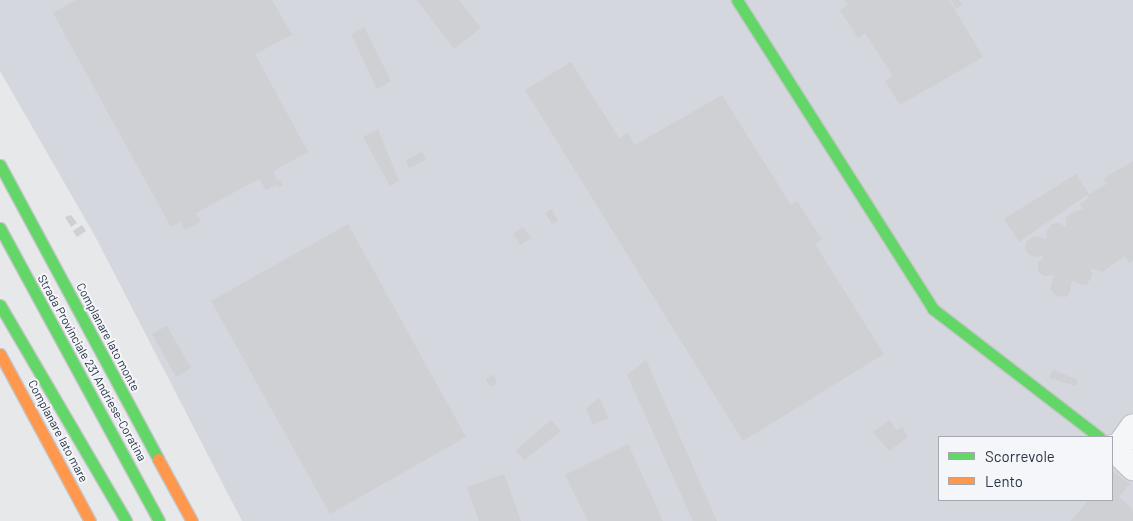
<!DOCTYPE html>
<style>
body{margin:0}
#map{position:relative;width:1133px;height:521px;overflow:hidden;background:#e6e8ea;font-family:Barlow,sans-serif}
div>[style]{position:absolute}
.built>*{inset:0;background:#d4d7dd}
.building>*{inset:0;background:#ced0d3}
.roads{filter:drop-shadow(1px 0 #c4c6c8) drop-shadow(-1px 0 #c4c6c8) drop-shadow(0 1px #c4c6c8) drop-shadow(0 -1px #c4c6c8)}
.street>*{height:25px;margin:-12.5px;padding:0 12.5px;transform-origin:12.5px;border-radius:12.5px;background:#f5f6f7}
.fast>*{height:11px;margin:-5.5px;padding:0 5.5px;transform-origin:5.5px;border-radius:5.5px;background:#63d668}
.slow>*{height:11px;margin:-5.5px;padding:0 5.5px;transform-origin:5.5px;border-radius:5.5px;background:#ff974d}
span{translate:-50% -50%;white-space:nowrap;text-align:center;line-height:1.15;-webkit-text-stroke:4px #f4f6f9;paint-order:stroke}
.street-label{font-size:12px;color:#2b3445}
.legend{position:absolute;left:938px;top:436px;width:175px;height:65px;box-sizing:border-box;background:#f4f6f9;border:1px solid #a4a8b1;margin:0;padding:6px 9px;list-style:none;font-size:15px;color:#2b3445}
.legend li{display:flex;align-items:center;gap:10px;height:25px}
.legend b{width:25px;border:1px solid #a4a8b1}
</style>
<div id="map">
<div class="built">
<div style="clip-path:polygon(evenodd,0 0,1133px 0,1133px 521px,242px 521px,95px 236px,0 71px,0 0,939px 437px,1112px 437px,1112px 500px,939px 500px,939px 437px)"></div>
</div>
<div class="building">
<div style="clip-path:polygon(76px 0,272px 0,292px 35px,255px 54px,308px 152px,273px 171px,278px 181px,280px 179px,283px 185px,278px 188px,276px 185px,266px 190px,259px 179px,196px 213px,201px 222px,185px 230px,180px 222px,171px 227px,53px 13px)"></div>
<div style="clip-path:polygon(417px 0,459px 0,481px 28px,454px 49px)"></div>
<div style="clip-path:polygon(844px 0,949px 0,983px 57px,900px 105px,885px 81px,892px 75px,865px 33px,858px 38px,840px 10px,848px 5px)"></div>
<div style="clip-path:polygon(951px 0,959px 0,962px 5px,956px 9px)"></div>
<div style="clip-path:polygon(364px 27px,391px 81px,377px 89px,351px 34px)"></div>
<div style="clip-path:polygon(571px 62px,619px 138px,628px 133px,635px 145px,722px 95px,791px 205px,797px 201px,822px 240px,815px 244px,884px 354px,743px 441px,525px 90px)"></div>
<div style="clip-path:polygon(378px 129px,399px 181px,390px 186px,363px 137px)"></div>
<div style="clip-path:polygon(422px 152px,426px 160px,409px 168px,406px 160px)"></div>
<div style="clip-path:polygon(1133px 161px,1133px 260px,1129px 263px,1125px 256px,1102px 272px,1091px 268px,1092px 276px,1087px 284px,1082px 285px,1072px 280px,1070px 293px,1066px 297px,1057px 296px,1050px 289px,1054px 275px,1044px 276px,1038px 272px,1038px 262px,1043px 258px,1042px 255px,1037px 257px,1029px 255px,1025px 250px,1026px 242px,1034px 236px,1047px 239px,1046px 231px,1052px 224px,1059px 223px,1066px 227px,1066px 218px,1071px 213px,1083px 209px,1080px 204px,1089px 198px,1087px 195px,1019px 242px,1004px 219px,1076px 174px,1089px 194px,1107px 184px,1103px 179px)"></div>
<div style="clip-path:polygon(552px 209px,558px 221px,552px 224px,545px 213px)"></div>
<div style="clip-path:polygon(71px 215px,77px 223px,71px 227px,65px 217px)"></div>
<div style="clip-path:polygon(348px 224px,466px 437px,330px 514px,211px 301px)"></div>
<div style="clip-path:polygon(82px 225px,86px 231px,77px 237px,73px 231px)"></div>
<div style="clip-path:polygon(523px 227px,531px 238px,520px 245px,513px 234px)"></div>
<div style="clip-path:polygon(167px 326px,191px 368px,176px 377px,152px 334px)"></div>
<div style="clip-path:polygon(646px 360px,717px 521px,693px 521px,627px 375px)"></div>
<div style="clip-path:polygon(1053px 370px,1078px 380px,1076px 386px,1049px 378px)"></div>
<div style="clip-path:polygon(494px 374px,497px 384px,490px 387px,486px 379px)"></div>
<div style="clip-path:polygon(599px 398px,609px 418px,593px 425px,586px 409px)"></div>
<div style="clip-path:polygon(551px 420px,561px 431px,524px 460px,516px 450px)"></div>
<div style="clip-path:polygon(889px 420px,897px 430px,902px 427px,908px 437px,889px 451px,873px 432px)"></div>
<div style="clip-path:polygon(628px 444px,663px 521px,588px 521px,565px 475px)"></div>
<div style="clip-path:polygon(1113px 472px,1130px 484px,1119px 497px,1133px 510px,1133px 521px,1070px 521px,1089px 500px,1112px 500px)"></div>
<div style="clip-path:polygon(504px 474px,521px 521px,479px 521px,467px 487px)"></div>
</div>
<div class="roads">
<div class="street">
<div style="left:1112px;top:447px;width:29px;rotate:44deg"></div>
<div style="left:1116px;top:450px;width:29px;rotate:-55deg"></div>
</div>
<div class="fast">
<div style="left:737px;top:0;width:366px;rotate:57.6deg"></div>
<div style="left:933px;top:309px;width:210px;rotate:37.6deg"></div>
<div style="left:0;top:165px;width:334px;rotate:61.7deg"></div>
<div style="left:0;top:228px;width:333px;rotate:61.5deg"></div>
<div style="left:0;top:305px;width:250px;rotate:59.7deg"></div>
</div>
<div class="slow">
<div style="left:0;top:354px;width:190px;rotate:61.7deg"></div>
<div style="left:158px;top:459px;width:71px;rotate:61.3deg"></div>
</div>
</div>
<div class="street-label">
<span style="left:108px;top:337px;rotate:62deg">Complanare lato monte</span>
<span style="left:92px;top:368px;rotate:61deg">Strada Provinciale 231 Andriese-Coratina</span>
<span style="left:58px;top:431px;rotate:62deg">Complanare lato mare</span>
</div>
<ul class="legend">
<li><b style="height:6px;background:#63d668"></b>Scorrevole</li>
<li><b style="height:6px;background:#ff974d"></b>Lento</li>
</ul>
</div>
